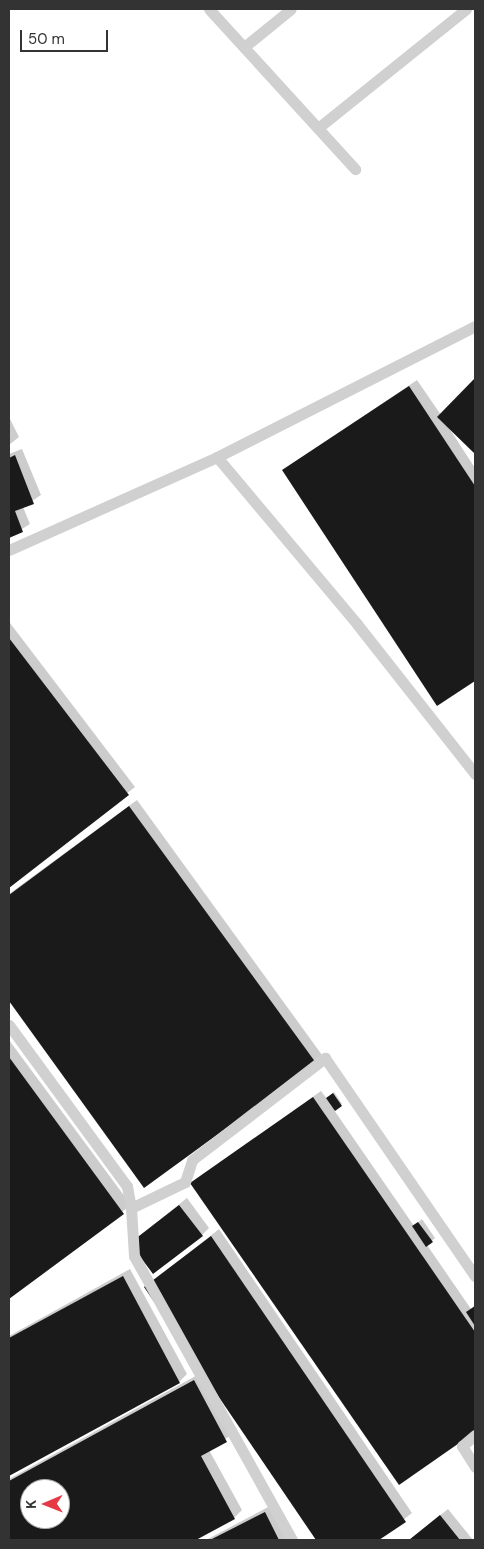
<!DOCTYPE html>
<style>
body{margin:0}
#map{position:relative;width:484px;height:1549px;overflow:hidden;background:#fff;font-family:"DM Sans",sans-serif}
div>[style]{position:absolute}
.shadow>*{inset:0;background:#0003}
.building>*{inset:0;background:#1a1a1a}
.minor>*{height:11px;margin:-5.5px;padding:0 5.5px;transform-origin:5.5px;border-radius:5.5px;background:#d0d0d0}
span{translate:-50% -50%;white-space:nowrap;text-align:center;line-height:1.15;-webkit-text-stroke:5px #fff;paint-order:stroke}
.frame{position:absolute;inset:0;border:10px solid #333;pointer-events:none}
.north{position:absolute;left:20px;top:1479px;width:50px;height:50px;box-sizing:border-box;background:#fff;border:1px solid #adadad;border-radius:50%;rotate:269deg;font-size:14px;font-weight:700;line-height:20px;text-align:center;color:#333}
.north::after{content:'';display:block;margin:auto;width:18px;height:22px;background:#e63946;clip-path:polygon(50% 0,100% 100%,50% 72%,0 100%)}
.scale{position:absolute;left:20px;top:30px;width:88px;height:22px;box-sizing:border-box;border:2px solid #333;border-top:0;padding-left:6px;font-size:15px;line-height:18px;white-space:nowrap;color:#333;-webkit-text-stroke:4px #fff;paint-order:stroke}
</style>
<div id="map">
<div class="shadow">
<div style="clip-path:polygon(475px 379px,475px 452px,449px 428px,475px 468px,475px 680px,438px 704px,284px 470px,417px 380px,441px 415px)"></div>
<div style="clip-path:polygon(9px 417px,19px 437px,9px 445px)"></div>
<div style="clip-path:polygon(22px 449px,41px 495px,23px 507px,30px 524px,9px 537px,9px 454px)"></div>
<div style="clip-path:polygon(10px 623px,135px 787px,9px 886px,9px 624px)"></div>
<div style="clip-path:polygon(137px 800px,322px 1055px,145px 1187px,9px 999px,9px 894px)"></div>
<div style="clip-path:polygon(9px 1040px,131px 1205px,9px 1298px)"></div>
<div style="clip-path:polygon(321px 1091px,327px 1099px,334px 1092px,342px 1104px,334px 1110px,414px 1226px,422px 1219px,435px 1238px,427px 1245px,471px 1309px,475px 1305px,475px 1431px,192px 1183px)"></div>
<div style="clip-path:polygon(187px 1198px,209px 1228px,202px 1235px,131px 1243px)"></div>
<div style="clip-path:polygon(219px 1229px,412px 1513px,377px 1540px,317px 1540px,146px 1287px)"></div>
<div style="clip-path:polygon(130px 1269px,187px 1374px,179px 1382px,9px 1475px,9px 1336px)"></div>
<div style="clip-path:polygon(evenodd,201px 1373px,234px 1433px,209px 1450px,242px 1510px,234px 1518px,193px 1540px,9px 1540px,9px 1479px,201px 1373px,30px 1489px,60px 1489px,60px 1519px,30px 1519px,30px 1489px)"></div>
<div style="clip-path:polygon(272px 1505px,290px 1540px,206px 1540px)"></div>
<div style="clip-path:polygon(448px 1509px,473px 1540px,409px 1540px)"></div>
</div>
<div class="building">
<div style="clip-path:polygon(475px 378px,475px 454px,437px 417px)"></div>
<div style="clip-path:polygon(409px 386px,475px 486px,475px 681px,437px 706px,282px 470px)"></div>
<div style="clip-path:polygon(15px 455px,34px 504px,15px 511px,23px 532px,9px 538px,9px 458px)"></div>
<div style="clip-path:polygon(9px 638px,129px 795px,9px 888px)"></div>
<div style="clip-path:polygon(129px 806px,316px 1063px,144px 1188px,9px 1001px,9px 895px)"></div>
<div style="clip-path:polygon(9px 1057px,124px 1214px,9px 1299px)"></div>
<div style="clip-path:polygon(333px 1093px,342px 1106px,335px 1111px,326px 1098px)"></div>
<div style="clip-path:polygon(313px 1097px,475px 1332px,475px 1432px,399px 1485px,190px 1183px)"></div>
<div style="clip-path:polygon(179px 1205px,203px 1236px,153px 1274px,130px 1243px)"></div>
<div style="clip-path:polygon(418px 1222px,433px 1242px,426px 1247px,412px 1226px)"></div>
<div style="clip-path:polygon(211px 1236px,406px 1522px,379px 1540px,316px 1540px,144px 1287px)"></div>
<div style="clip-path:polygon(123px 1276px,180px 1383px,9px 1476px,9px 1338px)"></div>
<div style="clip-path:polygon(475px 1306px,475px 1326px,466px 1312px)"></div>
<div style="clip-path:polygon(evenodd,194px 1380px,227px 1442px,201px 1456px,235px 1519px,196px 1540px,9px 1540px,9px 1481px,194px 1380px,30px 1489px,60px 1489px,60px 1519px,30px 1519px,30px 1489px)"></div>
<div style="clip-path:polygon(265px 1512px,279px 1540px,210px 1540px)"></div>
<div style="clip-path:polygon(440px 1515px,460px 1540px,409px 1540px)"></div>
</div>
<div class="minor">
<div style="left:209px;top:9px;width:217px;rotate:47.6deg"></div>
<div style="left:244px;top:47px;width:60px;rotate:-39deg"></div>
<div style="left:318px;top:128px;width:190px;rotate:-38.8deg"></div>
<div style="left:217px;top:457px;width:218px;rotate:50deg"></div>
<div style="left:357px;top:624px;width:191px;rotate:51.8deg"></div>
<div style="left:9px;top:550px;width:228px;rotate:-24.1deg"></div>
<div style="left:217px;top:457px;width:289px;rotate:-26.9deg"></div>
<div style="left:9px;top:1025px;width:200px;rotate:53.8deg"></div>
<div style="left:127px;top:1186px;width:22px;rotate:80deg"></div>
<div style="left:131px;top:1208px;width:60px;rotate:-25.7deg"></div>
<div style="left:185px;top:1182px;width:23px;rotate:-72deg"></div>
<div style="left:192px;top:1160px;width:168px;rotate:-37.5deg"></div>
<div style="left:325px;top:1058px;width:265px;rotate:55.5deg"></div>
<div style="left:131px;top:1208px;width:48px;rotate:86.4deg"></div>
<div style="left:134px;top:1256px;width:325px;rotate:60.9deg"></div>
<div style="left:475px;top:1435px;width:17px;rotate:140deg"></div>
<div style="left:462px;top:1446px;width:25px;rotate:58deg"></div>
</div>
<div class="frame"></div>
<div class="north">K</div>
<div class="scale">50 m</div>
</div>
